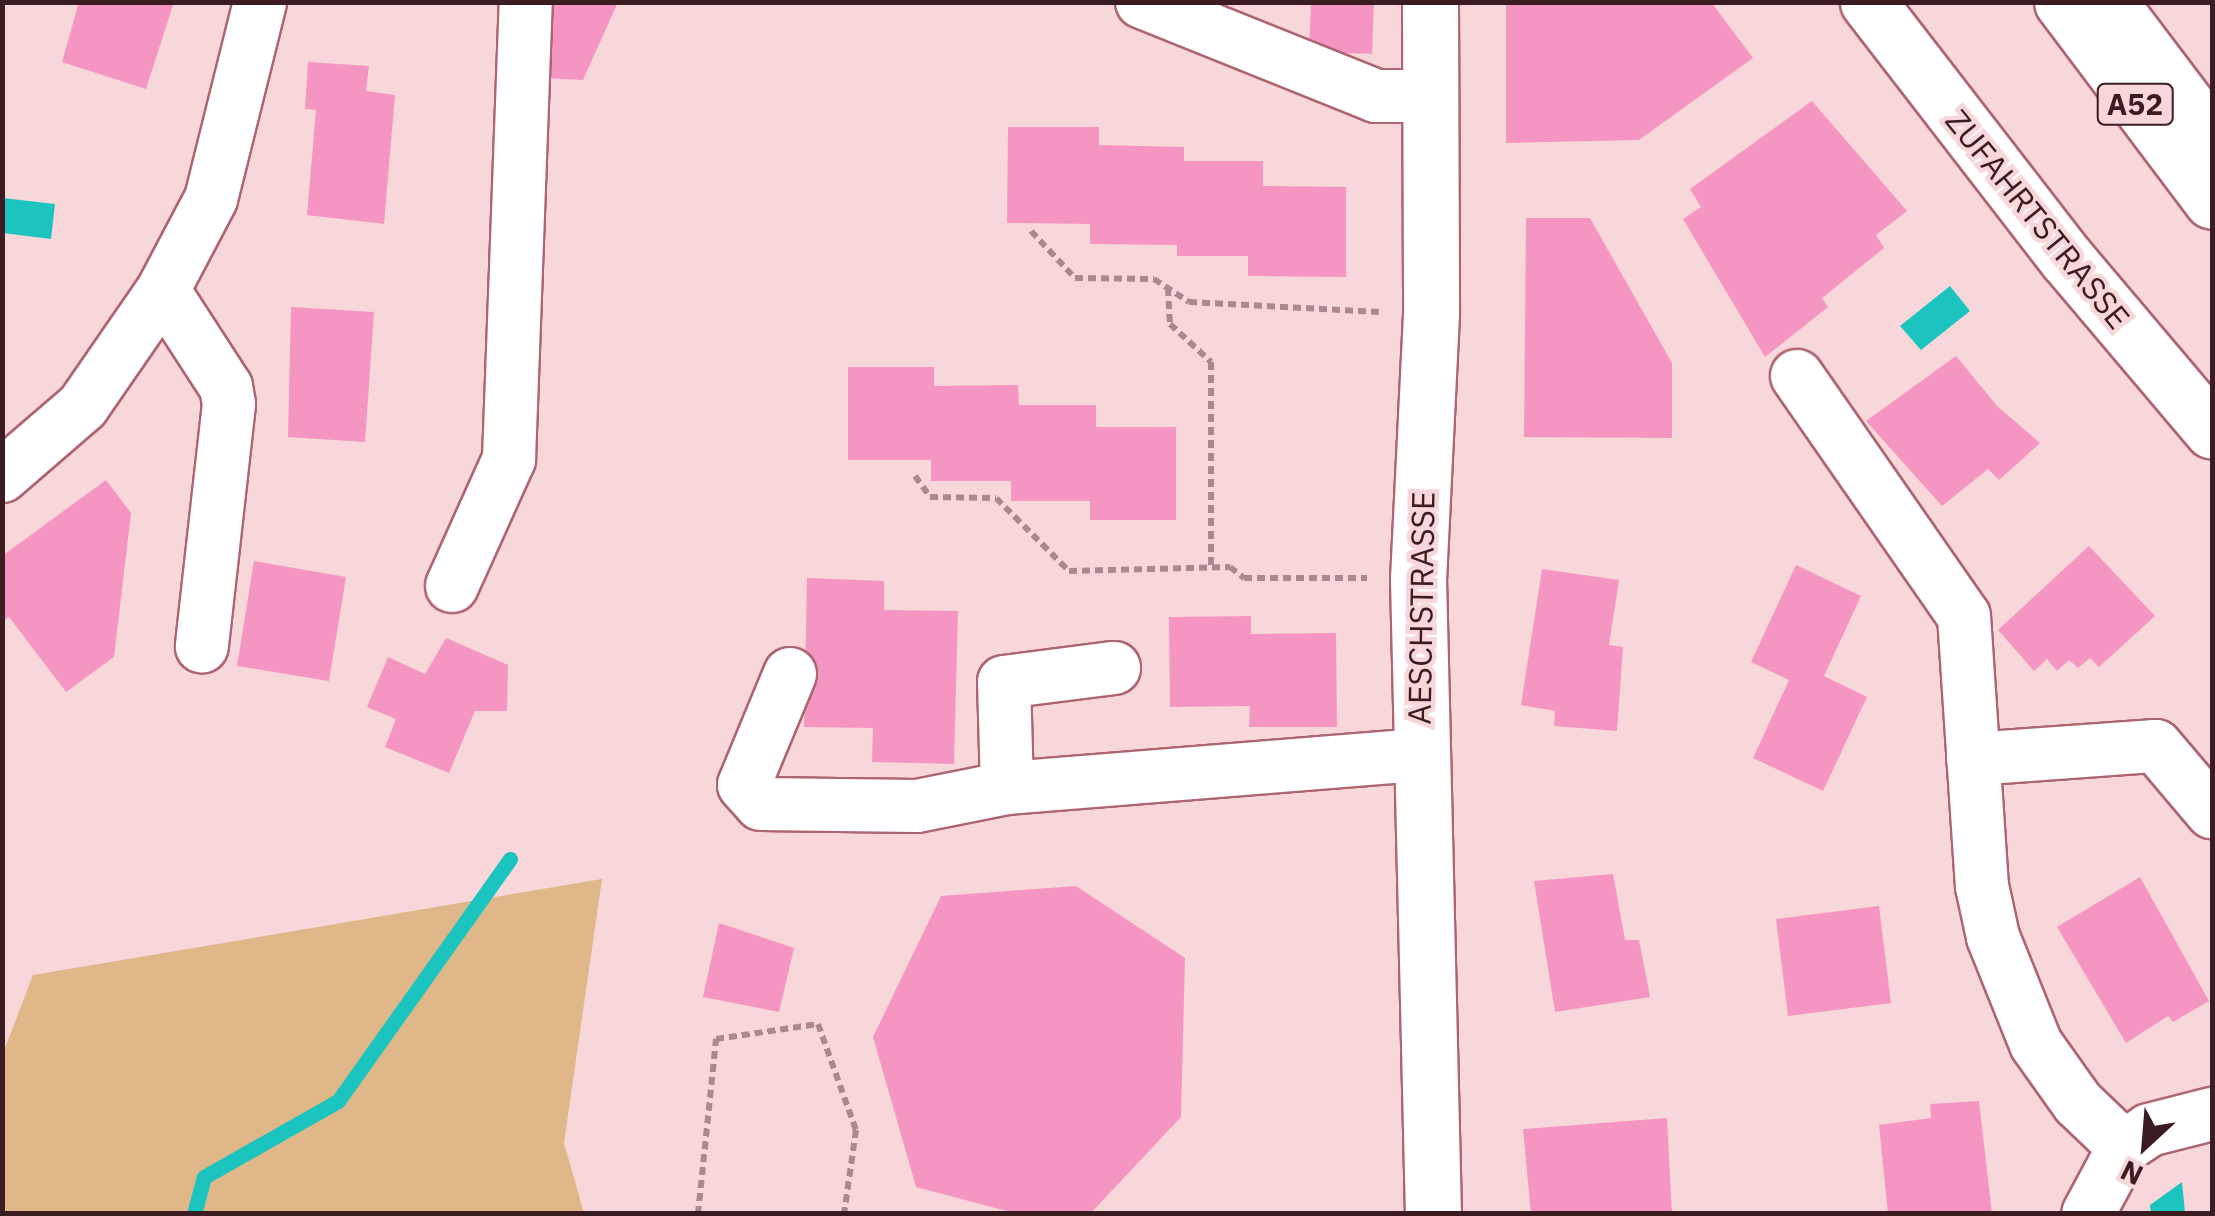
<!DOCTYPE html>
<style>
body{margin:0}
#map{position:relative;width:2215px;height:1216px;overflow:hidden;background:#f8d7da;font-family:"IBM Plex Sans",sans-serif}
div>[style]{position:absolute}
.green>*{inset:0;background:#dfb788}
.water>*{inset:0;background:#1bc4be}
.stream>*{height:15px;margin:-7.5px;padding:0 7.5px;transform-origin:7.5px;border-radius:7.5px;background:#1bc4be}
.building>*{inset:0;background:#f596c2}
.path>*{height:6px;margin-top:-3px;transform-origin:0;background:repeating-linear-gradient(90deg,#a9898d 0 8px,transparent 0 13px)}
.roads{filter:drop-shadow(2px 0 #ad656f) drop-shadow(-2px 0 #ad656f) drop-shadow(0 2px #ad656f) drop-shadow(0 -2px #ad656f)}
.minor>*{height:52px;margin:-26px;padding:0 26px;transform-origin:26px;border-radius:26px;background:#fff}
.major>*{height:55px;margin:-27.5px;padding:0 27.5px;transform-origin:27.5px;border-radius:27.5px;background:#fff}
.highway>*{height:55px;margin:-27.5px;padding:0 27.5px;transform-origin:27.5px;border-radius:27.5px;background:#fff}
span{translate:-50% -50%;white-space:nowrap;text-align:center;line-height:1.15;-webkit-text-stroke:9px #f8d7da;paint-order:stroke}
.shield-label span{padding:2px 8px;background:#f8d7da;border:2px solid;border-radius:8px;-webkit-text-stroke-width:0}
.shield-label{font-size:30px;color:#3b1d21;font-weight:700}
.street-label{font-size:32px;color:#3b1d21}
.frame{position:absolute;inset:0;border:5px solid #3b1d21;pointer-events:none}
.north{position:absolute;left:2095px;top:1096px;width:100px;height:100px;-webkit-text-stroke:8px #f8d7da;paint-order:stroke;rotate:206deg;font-size:28px;font-weight:700;line-height:40px;text-align:center;color:#3b1d21}
.north::after{content:'';display:block;margin:auto;width:35px;height:45px;background:#3b1d21;clip-path:polygon(50% 0,100% 100%,50% 72%,0 100%)}
</style>
<div id="map">
<div class="green">
<div style="clip-path:polygon(602px 879px,564px 1143px,584px 1213px,3px 1213px,3px 1053px,33px 975px)"></div>
</div>
<div class="water">
<div style="clip-path:polygon(3px 198px,55px 204px,51px 239px,3px 233px)"></div>
<div style="clip-path:polygon(1950px 286px,1970px 311px,1921px 350px,1900px 326px)"></div>
<div style="clip-path:polygon(2182px 1182px,2185px 1213px,2151px 1213px,2150px 1205px)"></div>
</div>
<div class="stream">
<div style="left:194px;top:1214px;width:38px;rotate:-75deg"></div>
<div style="left:204px;top:1177px;width:154px;rotate:-29.6deg"></div>
<div style="left:338px;top:1101px;width:297px;rotate:-54.6deg"></div>
</div>
<div class="building">
<div style="clip-path:polygon(79px 2px,174px 2px,146px 89px,62px 62px)"></div>
<div style="clip-path:polygon(547px 2px,618px 2px,583px 80px,543px 78px)"></div>
<div style="clip-path:polygon(1311px 2px,1374px 2px,1372px 54px,1309px 52px)"></div>
<div style="clip-path:polygon(1506px 2px,1711px 2px,1753px 58px,1639px 140px,1506px 143px)"></div>
<div style="clip-path:polygon(308px 62px,369px 66px,366px 91px,395px 95px,384px 224px,307px 215px,316px 110px,305px 109px)"></div>
<div style="clip-path:polygon(1812px 101px,1907px 211px,1876px 235px,1884px 248px,1822px 298px,1828px 307px,1765px 357px,1683px 219px,1701px 207px,1690px 189px)"></div>
<div style="clip-path:polygon(1008px 127px,1099px 127px,1099px 145px,1184px 147px,1184px 161px,1263px 161px,1263px 186px,1346px 187px,1346px 277px,1248px 276px,1248px 256px,1177px 256px,1177px 245px,1090px 244px,1090px 224px,1007px 223px)"></div>
<div style="clip-path:polygon(1526px 218px,1590px 218px,1672px 363px,1672px 438px,1524px 437px)"></div>
<div style="clip-path:polygon(291px 307px,374px 312px,365px 442px,288px 437px)"></div>
<div style="clip-path:polygon(1956px 356px,1998px 407px,2040px 443px,1999px 480px,1988px 469px,1942px 506px,1866px 421px)"></div>
<div style="clip-path:polygon(848px 367px,934px 367px,934px 386px,1018px 385px,1019px 405px,1096px 405px,1096px 427px,1176px 427px,1176px 520px,1090px 520px,1090px 501px,1011px 501px,1011px 481px,931px 481px,931px 460px,848px 460px)"></div>
<div style="clip-path:polygon(106px 480px,131px 513px,114px 657px,66px 692px,9px 617px,2px 622px,2px 556px)"></div>
<div style="clip-path:polygon(2089px 546px,2155px 616px,2099px 667px,2090px 658px,2078px 668px,2069px 660px,2057px 671px,2047px 659px,2034px 671px,1998px 630px)"></div>
<div style="clip-path:polygon(254px 561px,346px 577px,329px 681px,237px 666px)"></div>
<div style="clip-path:polygon(1796px 565px,1861px 596px,1824px 676px,1867px 697px,1823px 791px,1753px 758px,1789px 680px,1751px 662px)"></div>
<div style="clip-path:polygon(1542px 569px,1619px 580px,1609px 645px,1623px 647px,1617px 731px,1554px 726px,1555px 711px,1521px 705px)"></div>
<div style="clip-path:polygon(807px 578px,884px 581px,884px 610px,958px 611px,954px 764px,872px 762px,873px 728px,804px 727px)"></div>
<div style="clip-path:polygon(1251px 616px,1251px 634px,1336px 633px,1337px 727px,1249px 727px,1250px 706px,1170px 707px,1169px 617px)"></div>
<div style="clip-path:polygon(446px 638px,508px 665px,507px 711px,475px 711px,449px 773px,385px 747px,396px 719px,367px 707px,388px 657px,425px 674px)"></div>
<div style="clip-path:polygon(1613px 874px,1625px 940px,1639px 940px,1650px 997px,1555px 1012px,1534px 881px)"></div>
<div style="clip-path:polygon(2140px 877px,2209px 1001px,2173px 1022px,2168px 1016px,2126px 1043px,2057px 927px)"></div>
<div style="clip-path:polygon(1076px 886px,1185px 958px,1181px 1117px,1090px 1214px,1018px 1214px,916px 1187px,873px 1037px,941px 896px)"></div>
<div style="clip-path:polygon(1879px 906px,1891px 1003px,1788px 1016px,1776px 919px)"></div>
<div style="clip-path:polygon(719px 923px,794px 948px,779px 1012px,703px 997px)"></div>
<div style="clip-path:polygon(1979px 1101px,1992px 1214px,1888px 1214px,1879px 1125px,1931px 1118px,1930px 1104px)"></div>
<div style="clip-path:polygon(1667px 1118px,1672px 1214px,1531px 1214px,1523px 1129px)"></div>
</div>
<div class="path">
<div style="left:1031px;top:231px;width:64px;rotate:46.9deg"></div>
<div style="left:1075px;top:278px;width:79px;rotate:0.7deg"></div>
<div style="left:1154px;top:279px;width:42px;rotate:33.3deg"></div>
<div style="left:1189px;top:302px;width:190px;rotate:3deg"></div>
<div style="left:1168px;top:288px;width:36px;rotate:87deg"></div>
<div style="left:1170px;top:324px;width:56px;rotate:42.8deg"></div>
<div style="left:1211px;top:362px;width:205px;rotate:90deg"></div>
<div style="left:915px;top:476px;width:26px;rotate:54deg"></div>
<div style="left:930px;top:497px;width:66px;rotate:0.9deg"></div>
<div style="left:996px;top:498px;width:103px;rotate:45deg"></div>
<div style="left:1069px;top:571px;width:161px;rotate:-1.4deg"></div>
<div style="left:1230px;top:567px;width:18px;rotate:38deg"></div>
<div style="left:1244px;top:578px;width:123px"></div>
<div style="left:698px;top:1214px;width:176px;rotate:-84.1deg"></div>
<div style="left:716px;top:1039px;width:103px;rotate:-8.4deg"></div>
<div style="left:818px;top:1024px;width:113px;rotate:70.3deg"></div>
<div style="left:856px;top:1130px;width:85px;rotate:98.1deg"></div>
</div>
<div class="roads">
<div class="minor">
<div style="left:1142px;top:2px;width:252px;rotate:21.9deg"></div>
<div style="left:1376px;top:96px;width:53px"></div>
<div style="left:163px;top:290px;width:116px;rotate:57deg"></div>
<div style="left:226px;top:387px;width:17px;rotate:80deg"></div>
<div style="left:229px;top:404px;width:244px;rotate:96.4deg"></div>
<div style="left:1797px;top:376px;width:292px;rotate:55.2deg"></div>
<div style="left:1964px;top:616px;width:271px;rotate:86.2deg"></div>
<div style="left:1982px;top:886px;width:52px;rotate:77.8deg"></div>
<div style="left:1993px;top:937px;width:115px;rotate:68.1deg"></div>
<div style="left:2036px;top:1044px;width:72px;rotate:54.6deg"></div>
<div style="left:2078px;top:1103px;width:64px;rotate:43.7deg"></div>
<div style="left:2px;top:476px;width:107px;rotate:-40.8deg"></div>
<div style="left:83px;top:406px;width:141px;rotate:-55.4deg"></div>
<div style="left:163px;top:290px;width:103px;rotate:-62.2deg"></div>
<div style="left:211px;top:199px;width:203px;rotate:-76deg"></div>
<div style="left:452px;top:586px;width:139px;rotate:-65.8deg"></div>
<div style="left:509px;top:459px;width:457px;rotate:-87.9deg"></div>
<div style="left:790px;top:674px;width:120px;rotate:112.5deg"></div>
<div style="left:744px;top:785px;width:25px;rotate:48deg"></div>
<div style="left:761px;top:804px;width:156px;rotate:0.7deg"></div>
<div style="left:917px;top:806px;width:92px;rotate:-11.3deg"></div>
<div style="left:1007px;top:788px;width:413px;rotate:-4.6deg"></div>
<div style="left:1973px;top:759px;width:183px;rotate:-4.1deg"></div>
<div style="left:2156px;top:746px;width:87px;rotate:49.7deg"></div>
<div style="left:1007px;top:788px;width:106px;rotate:-91.6deg"></div>
<div style="left:1004px;top:682px;width:111px;rotate:-7.3deg"></div>
<div style="left:2088px;top:1214px;width:76px;rotate:-61.8deg"></div>
<div style="left:2124px;top:1147px;width:30px;rotate:-34deg"></div>
<div style="left:2149px;top:1130px;width:65px;rotate:-14.3deg"></div>
</div>
<div class="major">
<div style="left:1430px;top:2px;width:312px;rotate:89.8deg"></div>
<div style="left:1431px;top:314px;width:264px;rotate:92.8deg"></div>
<div style="left:1418px;top:578px;width:636px;rotate:88.65deg"></div>
<div style="left:1868px;top:2px;width:324px;rotate:52.3deg"></div>
<div style="left:2066px;top:258px;width:226px;rotate:49.8deg"></div>
</div>
<div class="highway">
<div style="left:2062px;top:2px;width:249px;rotate:53deg"></div>
<div style="left:2109px;top:2px;width:171px;rotate:52.9deg"></div>
</div>
</div>
<div class="shield-label">
<span style="left:2135px;top:104px">A52</span>
</div>
<div class="street-label">
<span style="left:2038px;top:219px;rotate:51deg">ZUFAHRTSTRASSE</span>
<span style="left:1421px;top:608px;rotate:-89deg">AESCHSTRASSE</span>
</div>
<div class="frame"></div>
<div class="north">N</div>
</div>
